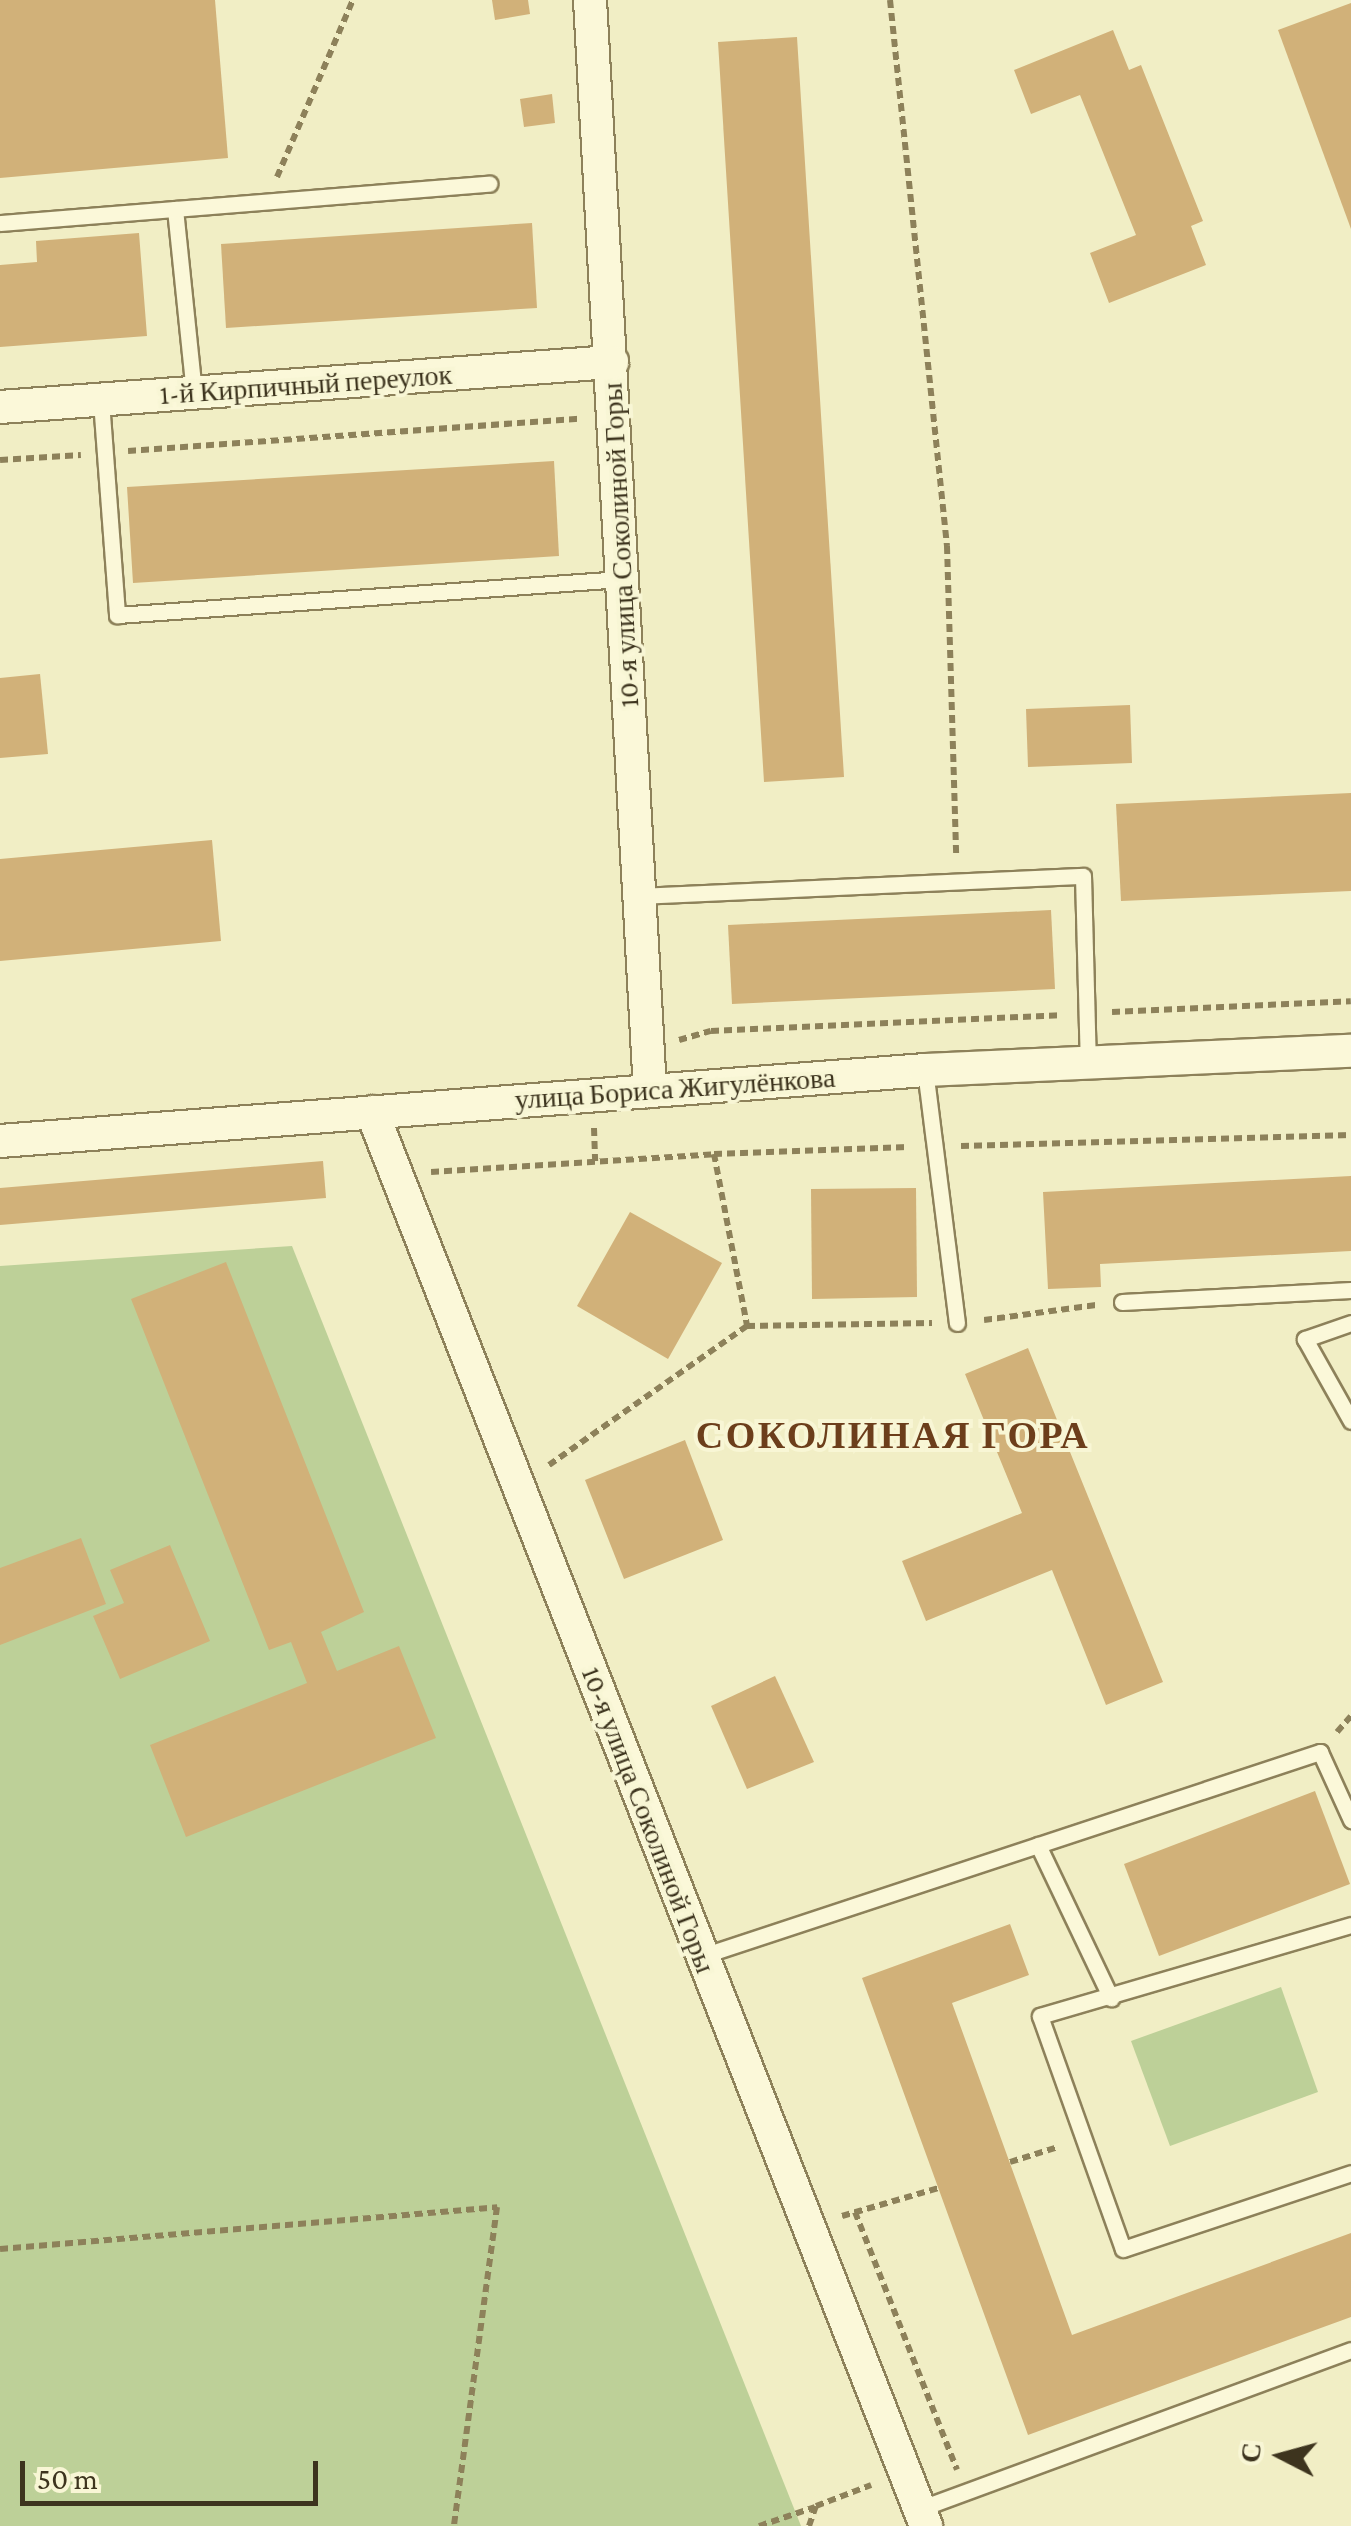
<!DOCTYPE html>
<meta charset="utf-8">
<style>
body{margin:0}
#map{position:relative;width:1351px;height:2526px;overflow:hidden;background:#f1eec5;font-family:"Crimson Pro",serif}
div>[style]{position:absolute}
.green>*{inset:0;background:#bdd098}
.building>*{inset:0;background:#d1b179}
.path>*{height:6px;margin-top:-3px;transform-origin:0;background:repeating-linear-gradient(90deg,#8d815a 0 8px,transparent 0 13px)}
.roads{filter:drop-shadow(2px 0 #8d815a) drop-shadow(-2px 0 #8d815a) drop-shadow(0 2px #8d815a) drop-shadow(0 -2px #8d815a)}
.lane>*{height:15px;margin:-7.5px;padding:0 7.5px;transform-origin:7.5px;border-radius:7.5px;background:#fbf8d9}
.street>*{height:32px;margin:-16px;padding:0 16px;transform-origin:16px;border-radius:16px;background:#fbf8d9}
span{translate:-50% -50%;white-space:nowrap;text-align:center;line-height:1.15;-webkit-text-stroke:8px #f8f6d5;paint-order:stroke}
.street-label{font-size:28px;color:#3d341e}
.district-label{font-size:38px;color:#6c3e1b;font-weight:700;letter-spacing:2.5px}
.north{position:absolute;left:1231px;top:2406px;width:100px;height:100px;-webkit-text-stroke:8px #f8f6d5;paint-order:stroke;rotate:276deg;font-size:28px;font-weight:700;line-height:40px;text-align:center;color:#3d341e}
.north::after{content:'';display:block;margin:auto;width:35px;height:45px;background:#3d341e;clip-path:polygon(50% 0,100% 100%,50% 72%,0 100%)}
.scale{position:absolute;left:20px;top:2461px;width:298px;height:45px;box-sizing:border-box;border:5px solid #3d341e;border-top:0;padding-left:12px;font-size:30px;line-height:35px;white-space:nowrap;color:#3d341e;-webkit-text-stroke:8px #f8f6d5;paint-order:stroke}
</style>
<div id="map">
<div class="green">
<div style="clip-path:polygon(292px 1246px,801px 2526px,0 2526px,0 1266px)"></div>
<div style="clip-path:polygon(1281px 1987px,1318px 2092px,1170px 2146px,1131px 2041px)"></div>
</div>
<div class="building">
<div style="clip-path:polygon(0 0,215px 0,228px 158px,0 178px)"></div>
<div style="clip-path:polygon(492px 0,528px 0,530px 14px,495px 20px)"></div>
<div style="clip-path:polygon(1351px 3px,1351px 229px,1278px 30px)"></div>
<div style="clip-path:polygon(1113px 30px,1129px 70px,1141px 65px,1203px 221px,1191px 226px,1206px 265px,1109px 303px,1090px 253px,1136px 235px,1080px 95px,1031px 114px,1014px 70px)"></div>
<div style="clip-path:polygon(797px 37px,844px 777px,764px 782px,718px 42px)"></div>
<div style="clip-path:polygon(552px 94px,555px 123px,524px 127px,520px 99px)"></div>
<div style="clip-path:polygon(532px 223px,537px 308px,226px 328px,221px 244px)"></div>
<div style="clip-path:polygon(139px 233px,147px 336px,0 347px,0 265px,37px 262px,36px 241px)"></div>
<div style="clip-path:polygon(554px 461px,559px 556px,133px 583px,127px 487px)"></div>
<div style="clip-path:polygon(40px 674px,48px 754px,0 758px,0 678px)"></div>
<div style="clip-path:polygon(1130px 705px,1132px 763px,1028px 767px,1026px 709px)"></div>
<div style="clip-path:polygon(1351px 793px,1351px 891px,1121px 901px,1116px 804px)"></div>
<div style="clip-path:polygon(212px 840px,221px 941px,0 961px,0 859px)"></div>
<div style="clip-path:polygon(1051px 910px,1055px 989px,732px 1004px,728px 925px)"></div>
<div style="clip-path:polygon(323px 1161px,326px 1198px,0 1225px,0 1188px)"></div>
<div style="clip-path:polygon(1351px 1176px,1351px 1251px,1100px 1264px,1101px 1287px,1048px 1289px,1043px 1192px)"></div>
<div style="clip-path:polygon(916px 1188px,917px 1297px,812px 1299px,811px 1189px)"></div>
<div style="clip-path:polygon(630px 1212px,722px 1263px,668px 1359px,577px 1306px)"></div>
<div style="clip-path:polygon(226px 1262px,364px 1612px,321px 1632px,337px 1671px,399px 1646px,436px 1738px,186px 1837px,150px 1745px,307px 1683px,291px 1642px,269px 1650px,131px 1299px)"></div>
<div style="clip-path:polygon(1028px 1348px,1163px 1682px,1106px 1705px,1052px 1570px,926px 1621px,902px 1561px,1022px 1513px,965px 1374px)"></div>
<div style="clip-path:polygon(685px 1440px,723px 1540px,624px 1579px,585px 1480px)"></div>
<div style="clip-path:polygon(81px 1538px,106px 1604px,0 1645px,0 1568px)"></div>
<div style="clip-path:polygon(170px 1545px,210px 1641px,120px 1679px,93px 1616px,124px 1603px,110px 1570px)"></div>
<div style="clip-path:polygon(775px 1676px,814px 1762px,747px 1789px,711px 1706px)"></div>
<div style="clip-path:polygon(1315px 1791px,1350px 1884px,1159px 1956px,1124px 1864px)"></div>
<div style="clip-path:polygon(1010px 1924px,1029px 1975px,952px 2003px,1072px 2335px,1351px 2233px,1351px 2317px,1028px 2435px,862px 1978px)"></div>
</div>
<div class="path">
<div style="left:890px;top:0;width:549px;rotate:84.04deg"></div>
<div style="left:947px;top:546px;width:309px;rotate:88.3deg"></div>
<div style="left:277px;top:177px;width:193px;rotate:-66.8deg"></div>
<div style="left:128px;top:451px;width:452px;rotate:-4.1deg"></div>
<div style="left:0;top:460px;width:81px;rotate:-3.5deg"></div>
<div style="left:1112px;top:1012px;width:239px;rotate:-2.6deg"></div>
<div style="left:679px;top:1040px;width:33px;rotate:-16deg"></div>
<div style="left:711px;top:1031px;width:349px;rotate:-2.6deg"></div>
<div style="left:594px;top:1128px;width:33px;rotate:88deg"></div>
<div style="left:961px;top:1146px;width:390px;rotate:-1.6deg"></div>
<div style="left:714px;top:1154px;width:194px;rotate:-2.1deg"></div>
<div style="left:431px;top:1172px;width:284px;rotate:-3.6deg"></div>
<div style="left:714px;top:1154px;width:175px;rotate:79.1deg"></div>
<div style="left:984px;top:1320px;width:113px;rotate:-7.6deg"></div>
<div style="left:549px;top:1465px;width:242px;rotate:-35.1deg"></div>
<div style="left:747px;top:1326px;width:185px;rotate:-0.9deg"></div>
<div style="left:1337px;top:1732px;width:21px;rotate:-49deg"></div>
<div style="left:1010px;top:2162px;width:50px;rotate:-17.4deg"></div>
<div style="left:855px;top:2212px;width:277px;rotate:68.4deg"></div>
<div style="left:842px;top:2216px;width:101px;rotate:-16.1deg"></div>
<div style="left:0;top:2249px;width:499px;rotate:-4.8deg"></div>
<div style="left:497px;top:2207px;width:322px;rotate:97.7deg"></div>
<div style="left:759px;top:2526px;width:59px;rotate:-18.7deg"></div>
<div style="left:809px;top:2526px;width:21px;rotate:-71deg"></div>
<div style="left:816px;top:2506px;width:59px;rotate:-20.9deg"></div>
</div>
<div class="roads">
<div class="lane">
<div style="left:175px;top:209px;width:185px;rotate:84.1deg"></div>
<div style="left:0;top:223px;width:491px;rotate:-4.6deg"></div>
<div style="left:101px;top:401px;width:215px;rotate:85.7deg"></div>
<div style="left:117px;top:615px;width:506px;rotate:-4.08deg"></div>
<div style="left:640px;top:896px;width:443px;rotate:-2.6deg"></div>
<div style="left:1083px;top:876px;width:187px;rotate:88.5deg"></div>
<div style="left:925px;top:1070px;width:255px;rotate:82.8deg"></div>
<div style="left:1122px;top:1302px;width:229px;rotate:-3deg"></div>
<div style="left:1351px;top:1323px;width:49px;rotate:160.8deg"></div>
<div style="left:1305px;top:1339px;width:94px;rotate:60.7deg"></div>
<div style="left:1038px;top:1845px;width:170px;rotate:64.5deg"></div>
<div style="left:1351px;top:1925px;width:324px;rotate:163.7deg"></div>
<div style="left:1040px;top:2016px;width:247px;rotate:70.4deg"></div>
<div style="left:1123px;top:2249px;width:240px;rotate:-18.4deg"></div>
<div style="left:702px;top:1956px;width:651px;rotate:-18.27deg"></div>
<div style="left:1320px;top:1752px;width:75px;rotate:65.5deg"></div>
<div style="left:919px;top:2509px;width:460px;rotate:-20.2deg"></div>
</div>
<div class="street">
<div style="left:590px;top:0;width:1093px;rotate:86.85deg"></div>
<div style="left:0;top:407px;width:614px;rotate:-4.21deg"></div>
<div style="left:372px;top:1112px;width:1519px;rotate:68.6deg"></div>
<div style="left:0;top:1141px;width:928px;rotate:-4.39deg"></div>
<div style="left:925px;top:1070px;width:426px;rotate:-2.6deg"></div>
</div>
</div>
<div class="street-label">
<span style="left:306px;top:385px;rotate:-4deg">1-й Кирпичный переулок</span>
<span style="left:621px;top:545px;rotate:-93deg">10-я улица Соколиной Горы</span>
<span style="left:675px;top:1089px;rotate:-4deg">улица Бориса Жигулёнкова</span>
<span style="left:648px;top:1820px;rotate:69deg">10-я улица Соколиной Горы</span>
</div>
<div class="district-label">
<span style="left:893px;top:1436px">СОКОЛИНАЯ ГОРА</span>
</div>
<div class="north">С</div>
<div class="scale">50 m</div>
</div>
